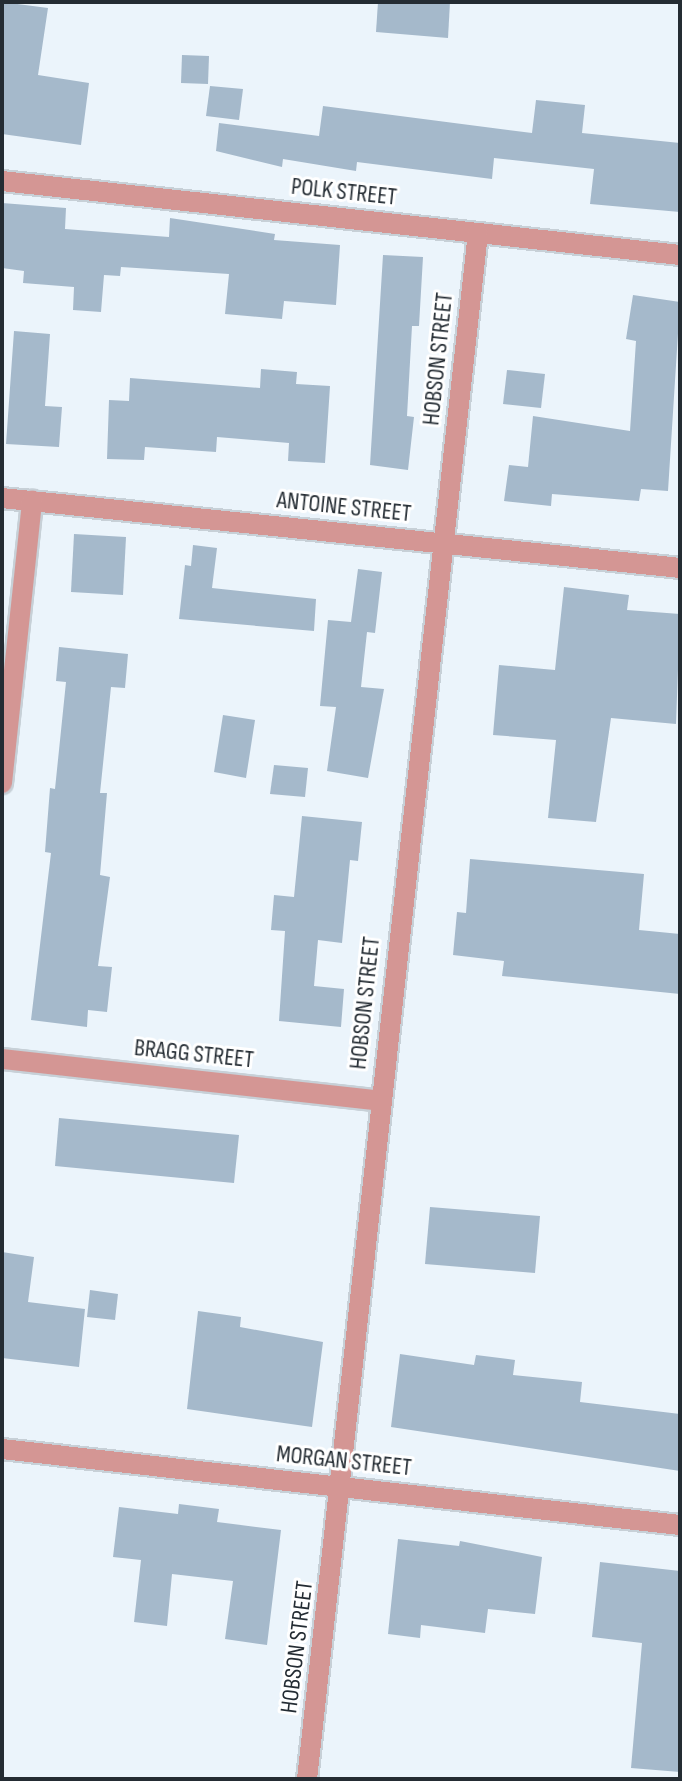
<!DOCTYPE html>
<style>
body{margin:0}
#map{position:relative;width:682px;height:1781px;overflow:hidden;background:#ebf4fb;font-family:"Sofia Sans Condensed",sans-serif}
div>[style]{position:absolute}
.building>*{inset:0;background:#a5b9cb}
.roads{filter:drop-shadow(2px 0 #c7d0d7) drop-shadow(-2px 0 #c7d0d7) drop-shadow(0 2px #c7d0d7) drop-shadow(0 -2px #c7d0d7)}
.minor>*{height:20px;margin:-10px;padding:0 10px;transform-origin:10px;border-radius:10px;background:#d49694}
span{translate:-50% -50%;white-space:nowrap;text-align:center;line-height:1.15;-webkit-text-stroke:6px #fff;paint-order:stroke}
.street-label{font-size:24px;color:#242c33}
.frame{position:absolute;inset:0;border:4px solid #242c33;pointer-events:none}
</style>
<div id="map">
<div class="building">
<div style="clip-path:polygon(2px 2px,48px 8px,38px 75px,89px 83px,81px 145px,2px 134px)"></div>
<div style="clip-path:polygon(378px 2px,450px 2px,448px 38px,376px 32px)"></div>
<div style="clip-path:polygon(182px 55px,209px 56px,208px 84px,181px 83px)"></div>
<div style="clip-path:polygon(210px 86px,243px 89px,239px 120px,206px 116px)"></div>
<div style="clip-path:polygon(536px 100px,585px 105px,582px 133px,680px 143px,680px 212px,590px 204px,594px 169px,494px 158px,492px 179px,357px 162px,356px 171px,283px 159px,282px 167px,216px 151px,219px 123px,319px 136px,323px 106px,532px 133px)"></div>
<div style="clip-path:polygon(2px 203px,66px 208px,65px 229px,169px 237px,170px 218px,275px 234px,274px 240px,340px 245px,336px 305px,284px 301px,282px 319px,225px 314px,229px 274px,121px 267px,120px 276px,104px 275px,101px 312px,73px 310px,74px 287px,23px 283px,24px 271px,2px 268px)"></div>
<div style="clip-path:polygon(383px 255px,423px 257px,419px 326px,412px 326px,407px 416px,414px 417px,408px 470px,370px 465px)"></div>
<div style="clip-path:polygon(633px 295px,680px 302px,668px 491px,641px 489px,639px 501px,552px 494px,551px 506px,504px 501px,509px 465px,528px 467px,533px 416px,630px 431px,636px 341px,626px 339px)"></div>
<div style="clip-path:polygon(14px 331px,50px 334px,45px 406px,62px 407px,59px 447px,6px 444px)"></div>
<div style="clip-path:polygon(261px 369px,297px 372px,296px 384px,330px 386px,325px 463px,288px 461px,289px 443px,217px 437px,216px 452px,145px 447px,144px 460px,107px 459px,109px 400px,129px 401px,130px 378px,260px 388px)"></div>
<div style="clip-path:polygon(507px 370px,545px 374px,541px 408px,503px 404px)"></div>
<div style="clip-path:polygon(74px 534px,126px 537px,123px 595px,71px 592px)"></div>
<div style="clip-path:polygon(193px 545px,217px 548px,212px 588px,316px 599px,314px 631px,179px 619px,185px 565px,191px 566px)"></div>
<div style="clip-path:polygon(358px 569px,382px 572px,375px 633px,367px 632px,361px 687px,384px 689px,368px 778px,327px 771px,336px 707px,320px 706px,328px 620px,351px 622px)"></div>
<div style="clip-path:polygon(564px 587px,629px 595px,627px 610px,680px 614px,676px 724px,611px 718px,596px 822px,548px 818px,556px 740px,493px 735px,499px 665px,555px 670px)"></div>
<div style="clip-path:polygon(59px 647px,128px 654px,125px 688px,111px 687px,100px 793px,107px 793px,100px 875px,110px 877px,98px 966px,112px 967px,107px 1012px,88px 1010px,87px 1027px,31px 1020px,51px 853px,45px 852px,50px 788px,55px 789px,66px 682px,56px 681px)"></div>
<div style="clip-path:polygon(223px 715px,255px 720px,246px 778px,214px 772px)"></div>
<div style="clip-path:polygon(274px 765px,308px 768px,305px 797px,270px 794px)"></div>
<div style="clip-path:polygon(302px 816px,362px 822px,358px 861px,350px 860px,342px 943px,318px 940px,314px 986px,344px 989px,341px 1027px,279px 1021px,285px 931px,271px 930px,274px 895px,294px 897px)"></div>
<div style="clip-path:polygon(470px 859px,644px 874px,639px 930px,680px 934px,680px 994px,502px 976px,504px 961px,453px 955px,457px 912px,466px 913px)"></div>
<div style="clip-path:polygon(59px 1118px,239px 1135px,234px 1183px,55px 1166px)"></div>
<div style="clip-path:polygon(430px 1207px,540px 1216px,535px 1273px,425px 1264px)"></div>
<div style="clip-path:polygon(2px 1252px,34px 1257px,28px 1302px,85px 1309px,79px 1367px,2px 1358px)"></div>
<div style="clip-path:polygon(90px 1290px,118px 1294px,115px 1320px,87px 1317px)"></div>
<div style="clip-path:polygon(198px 1311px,241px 1317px,240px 1327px,323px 1342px,312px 1427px,187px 1409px)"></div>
<div style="clip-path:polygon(400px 1354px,474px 1365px,476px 1355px,515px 1360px,513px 1375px,582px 1382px,580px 1402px,680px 1414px,680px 1471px,391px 1427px)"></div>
<div style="clip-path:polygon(179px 1504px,219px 1509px,217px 1522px,281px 1530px,267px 1645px,225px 1639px,233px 1581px,172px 1574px,167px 1626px,134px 1622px,141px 1560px,113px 1557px,119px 1507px,178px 1514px)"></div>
<div style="clip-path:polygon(398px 1539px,459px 1546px,460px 1541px,542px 1557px,535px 1614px,488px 1609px,485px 1633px,421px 1625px,420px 1638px,388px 1634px)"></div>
<div style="clip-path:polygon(600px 1562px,680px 1571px,680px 1772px,631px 1768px,642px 1643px,592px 1637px)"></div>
</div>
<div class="roads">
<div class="minor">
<div style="left:2px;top:181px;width:682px;rotate:6.23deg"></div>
<div style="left:2px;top:498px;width:682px;rotate:5.89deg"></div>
<div style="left:2px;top:783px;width:284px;rotate:-83.9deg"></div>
<div style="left:2px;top:1059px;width:380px;rotate:6.3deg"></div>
<div style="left:2px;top:1449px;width:682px;rotate:6.4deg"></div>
<div style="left:307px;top:1779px;width:1555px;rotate:-83.69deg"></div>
</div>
</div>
<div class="street-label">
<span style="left:344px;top:192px;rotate:6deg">POLK STREET</span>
<span style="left:438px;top:359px;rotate:-84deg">HOBSON STREET</span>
<span style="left:344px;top:507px;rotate:6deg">ANTOINE STREET</span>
<span style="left:365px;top:1003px;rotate:-84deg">HOBSON STREET</span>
<span style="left:194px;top:1054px;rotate:6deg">BRAGG STREET</span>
<span style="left:344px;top:1461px;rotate:6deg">MORGAN STREET</span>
<span style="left:297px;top:1647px;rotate:-83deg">HOBSON STREET</span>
</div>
<div class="frame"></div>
</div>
